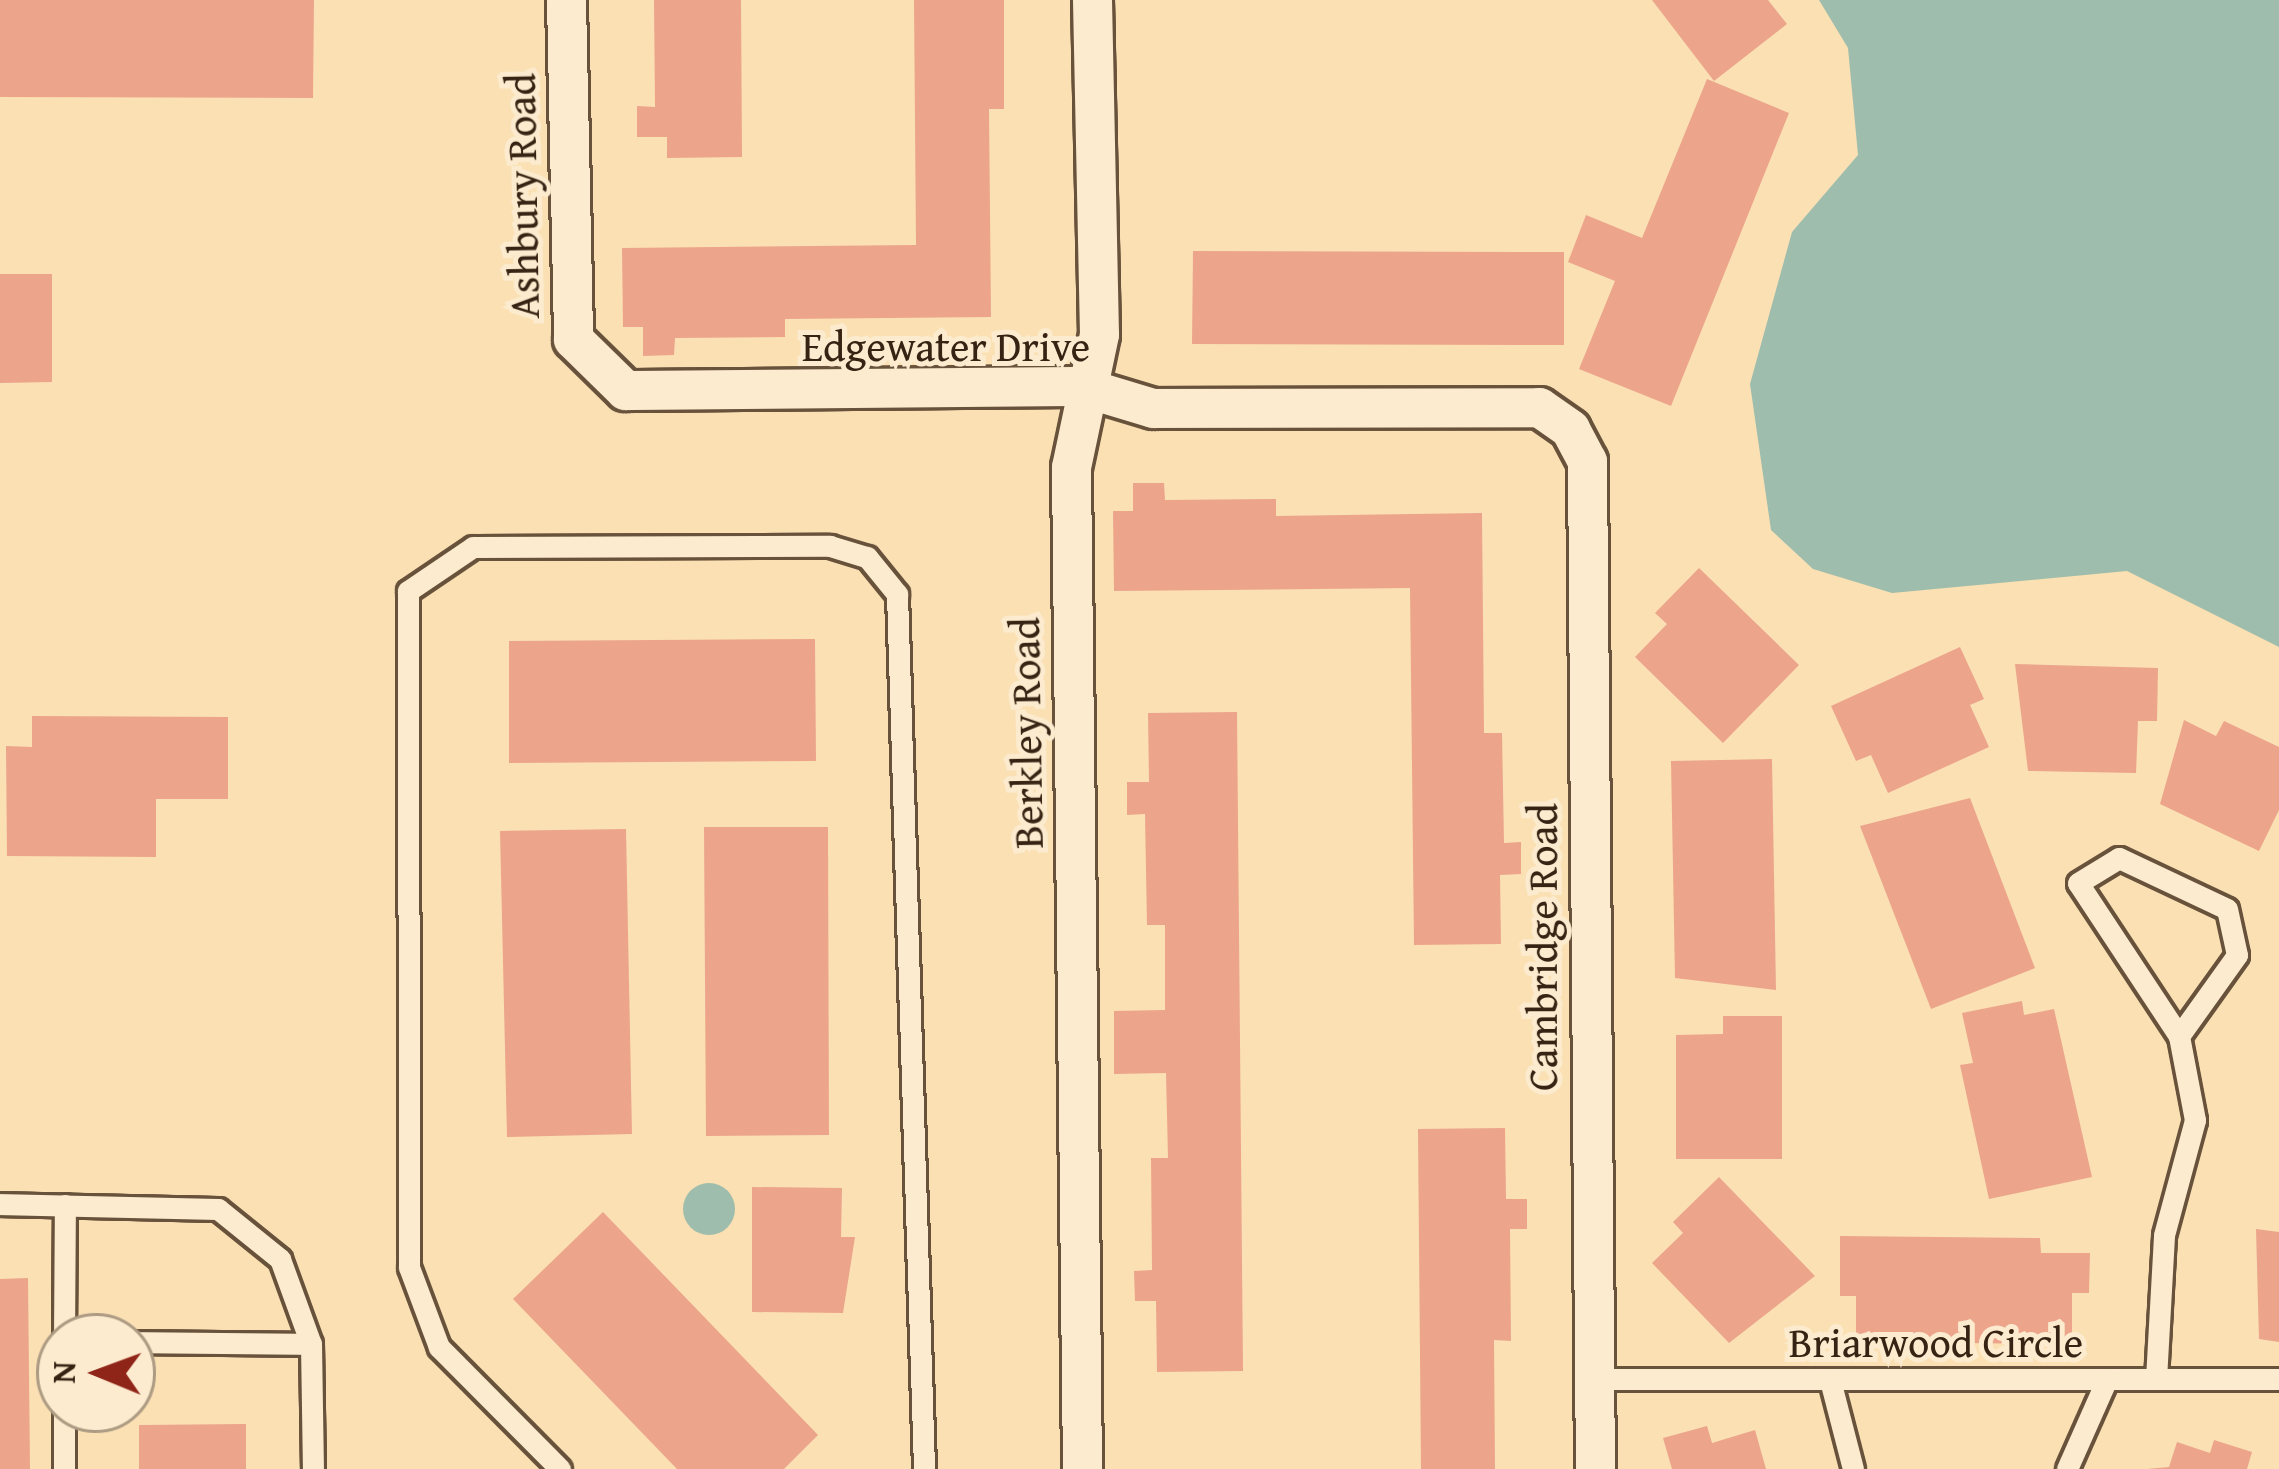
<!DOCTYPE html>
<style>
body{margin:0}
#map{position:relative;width:2279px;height:1469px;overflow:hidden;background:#fae0b3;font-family:"Gentium Book Plus",serif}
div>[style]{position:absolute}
.water>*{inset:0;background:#9ebdac}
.round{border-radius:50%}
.building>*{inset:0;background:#eca48b}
.roads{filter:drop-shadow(3px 0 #68523b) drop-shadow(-3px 0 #68523b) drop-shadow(0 3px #68523b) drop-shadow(0 -3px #68523b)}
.lane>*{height:21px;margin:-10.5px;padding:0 10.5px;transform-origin:10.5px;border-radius:10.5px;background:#fcebce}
.street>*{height:39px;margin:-19.5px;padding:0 19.5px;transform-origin:19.5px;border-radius:19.5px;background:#fcebce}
span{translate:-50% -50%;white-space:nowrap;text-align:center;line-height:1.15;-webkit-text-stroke:10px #fcebce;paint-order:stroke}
.street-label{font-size:42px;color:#372313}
.north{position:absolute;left:36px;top:1313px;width:120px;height:120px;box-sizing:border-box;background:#fcebce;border:3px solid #ad9b83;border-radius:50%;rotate:271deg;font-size:33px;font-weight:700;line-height:48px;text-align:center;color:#372313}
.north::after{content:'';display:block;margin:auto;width:42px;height:54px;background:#8f2418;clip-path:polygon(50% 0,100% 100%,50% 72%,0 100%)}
</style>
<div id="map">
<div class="water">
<div style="clip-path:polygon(1819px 0,2279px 0,2279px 647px,2127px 571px,1892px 593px,1813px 569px,1771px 530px,1750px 384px,1792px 232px,1858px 155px,1848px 48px)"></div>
<div class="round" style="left:683px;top:1183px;width:52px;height:52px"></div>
</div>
<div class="building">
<div style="clip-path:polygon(0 0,314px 0,313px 98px,0 97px)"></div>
<div style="clip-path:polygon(654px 0,741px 0,742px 157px,667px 158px,667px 137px,637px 137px,637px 106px,655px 107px)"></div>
<div style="clip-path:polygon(914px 0,1004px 0,1004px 109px,989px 109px,991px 317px,785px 319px,785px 337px,675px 338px,674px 355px,643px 356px,643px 327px,623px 327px,622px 248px,916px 245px)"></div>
<div style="clip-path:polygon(1652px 0,1768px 0,1787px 24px,1714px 81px)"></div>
<div style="clip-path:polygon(1707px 79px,1789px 113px,1671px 406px,1579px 369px,1615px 281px,1568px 262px,1586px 215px,1642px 238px)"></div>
<div style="clip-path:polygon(1193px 251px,1564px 252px,1564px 345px,1192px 344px)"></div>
<div style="clip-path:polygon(0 274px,52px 274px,52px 382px,0 383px)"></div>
<div style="clip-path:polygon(1133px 483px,1164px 483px,1165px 500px,1276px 499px,1276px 516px,1482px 513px,1484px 733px,1502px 733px,1504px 843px,1521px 842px,1521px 874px,1500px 875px,1501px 944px,1414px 945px,1410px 588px,1114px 591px,1113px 511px,1133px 511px)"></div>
<div style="clip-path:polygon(1699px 568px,1799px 665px,1723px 743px,1635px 657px,1667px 624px,1655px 613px)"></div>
<div style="clip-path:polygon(815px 639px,816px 761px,509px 763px,509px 641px)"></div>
<div style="clip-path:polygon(1960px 647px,1984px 699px,1970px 705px,1989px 747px,1888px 793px,1871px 755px,1856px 761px,1831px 706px)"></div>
<div style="clip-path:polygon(2015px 664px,2158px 668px,2157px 721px,2138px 721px,2136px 773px,2028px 771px)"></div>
<div style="clip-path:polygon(1237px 712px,1243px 1371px,1157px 1372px,1156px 1301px,1135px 1301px,1134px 1271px,1152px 1270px,1151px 1158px,1168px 1158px,1166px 1073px,1114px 1074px,1114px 1011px,1165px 1010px,1165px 925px,1147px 925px,1145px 814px,1127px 815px,1127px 782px,1149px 782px,1148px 713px)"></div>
<div style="clip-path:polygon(32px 716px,228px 717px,228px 799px,156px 799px,156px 857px,7px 856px,6px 746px,32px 747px)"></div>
<div style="clip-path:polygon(2184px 720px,2216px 736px,2224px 721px,2279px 747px,2279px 810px,2259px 851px,2160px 804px)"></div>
<div style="clip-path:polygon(1772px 759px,1776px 990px,1675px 978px,1671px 761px)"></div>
<div style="clip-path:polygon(1970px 798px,2035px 968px,1931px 1009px,1860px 826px)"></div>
<div style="clip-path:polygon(704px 827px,828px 827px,829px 1135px,706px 1136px)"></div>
<div style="clip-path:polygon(626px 829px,632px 1134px,507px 1137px,500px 831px)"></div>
<div style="clip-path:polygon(2022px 1001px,2024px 1015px,2054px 1009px,2092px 1177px,1989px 1199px,1960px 1065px,1973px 1063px,1962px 1013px)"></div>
<div style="clip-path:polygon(1723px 1016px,1782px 1016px,1782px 1159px,1676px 1159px,1676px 1035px,1723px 1034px)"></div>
<div style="clip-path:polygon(1505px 1128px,1506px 1199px,1527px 1199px,1527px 1229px,1510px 1229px,1511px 1341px,1494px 1340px,1495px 1469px,1421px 1469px,1418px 1129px)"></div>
<div style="clip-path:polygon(1719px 1177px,1815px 1276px,1729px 1343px,1652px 1263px,1683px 1233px,1673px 1222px)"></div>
<div style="clip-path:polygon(752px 1187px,842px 1188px,841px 1237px,855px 1237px,843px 1313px,752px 1312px)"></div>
<div style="clip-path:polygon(603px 1212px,818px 1435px,784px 1469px,677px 1469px,513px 1299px)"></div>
<div style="clip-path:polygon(2256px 1229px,2279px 1232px,2279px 1342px,2259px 1339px)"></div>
<div style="clip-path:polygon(1840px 1236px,2040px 1238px,2041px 1253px,2090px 1253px,2089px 1293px,2072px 1293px,2072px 1344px,1856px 1342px,1856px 1296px,1840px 1296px)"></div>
<div style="clip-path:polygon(28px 1278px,30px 1469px,0 1469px,0 1279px)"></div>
<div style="clip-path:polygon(246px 1424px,246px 1469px,139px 1469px,139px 1425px)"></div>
<div style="clip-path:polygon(1707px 1426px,1712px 1443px,1755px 1430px,1766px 1469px,1672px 1469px,1663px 1438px)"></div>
<div style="clip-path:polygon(2214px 1440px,2252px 1452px,2247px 1469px,2147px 1469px,2169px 1467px,2177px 1442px,2210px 1453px)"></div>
</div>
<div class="roads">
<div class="lane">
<div style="left:2119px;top:858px;width:119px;rotate:25.3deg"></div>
<div style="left:2227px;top:909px;width:47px;rotate:77.7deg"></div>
<div style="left:2237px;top:955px;width:100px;rotate:125.6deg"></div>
<div style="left:2179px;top:1036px;width:183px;rotate:-123.4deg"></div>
<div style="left:2078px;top:883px;width:48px;rotate:-31.4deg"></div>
<div style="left:0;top:1204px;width:218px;rotate:1.3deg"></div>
<div style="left:218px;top:1209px;width:80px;rotate:38.9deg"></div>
<div style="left:280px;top:1259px;width:90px;rotate:70deg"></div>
<div style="left:311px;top:1344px;width:125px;rotate:89.1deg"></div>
<div style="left:64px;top:1337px;width:132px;rotate:-89.6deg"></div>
<div style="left:132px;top:1342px;width:179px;rotate:0.6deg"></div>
<div style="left:1593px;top:1379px;width:686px"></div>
<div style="left:2156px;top:1379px;width:144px;rotate:-86.8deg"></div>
<div style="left:2164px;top:1235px;width:119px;rotate:-74.9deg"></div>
<div style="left:2195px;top:1120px;width:86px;rotate:-100.8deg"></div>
<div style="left:1830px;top:1380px;width:92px;rotate:75.5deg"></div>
<div style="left:64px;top:1469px;width:60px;rotate:-90deg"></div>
<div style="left:560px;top:1469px;width:172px;rotate:-134.8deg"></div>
<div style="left:439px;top:1347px;width:85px;rotate:-110.6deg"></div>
<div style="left:409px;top:1267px;width:676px;rotate:-90.08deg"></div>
<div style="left:408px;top:591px;width:78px;rotate:-34.1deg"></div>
<div style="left:473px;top:547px;width:357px;rotate:-0.2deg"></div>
<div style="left:830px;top:546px;width:39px;rotate:17deg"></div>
<div style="left:867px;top:557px;width:48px;rotate:51deg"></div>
<div style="left:897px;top:594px;width:875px;rotate:88.23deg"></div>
<div style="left:2067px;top:1469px;width:96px;rotate:-66.1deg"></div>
</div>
<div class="street">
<div style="left:566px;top:0;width:339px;rotate:88.8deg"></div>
<div style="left:573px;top:339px;width:73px;rotate:44.4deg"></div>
<div style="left:625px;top:390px;width:455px;rotate:-0.5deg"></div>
<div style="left:1080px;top:386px;width:76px;rotate:16.8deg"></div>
<div style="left:1153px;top:408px;width:386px;rotate:-0.1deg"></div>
<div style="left:1539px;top:407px;width:38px;rotate:35deg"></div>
<div style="left:1570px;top:429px;width:36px;rotate:62deg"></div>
<div style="left:1587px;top:461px;width:1008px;rotate:89.55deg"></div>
<div style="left:1082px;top:1469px;width:1002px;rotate:-90.63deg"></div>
<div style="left:1071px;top:467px;width:136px;rotate:-78.1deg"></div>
<div style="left:1099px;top:334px;width:334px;rotate:-91.2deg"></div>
</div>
</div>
<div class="street-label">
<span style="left:522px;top:196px;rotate:-91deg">Ashbury Road</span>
<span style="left:946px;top:346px">Edgewater Drive</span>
<span style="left:1026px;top:733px;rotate:-91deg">Berkley Road</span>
<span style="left:1542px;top:947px;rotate:-90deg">Cambridge Road</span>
<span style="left:1936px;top:1342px">Briarwood Circle</span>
</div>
<div class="north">N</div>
</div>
